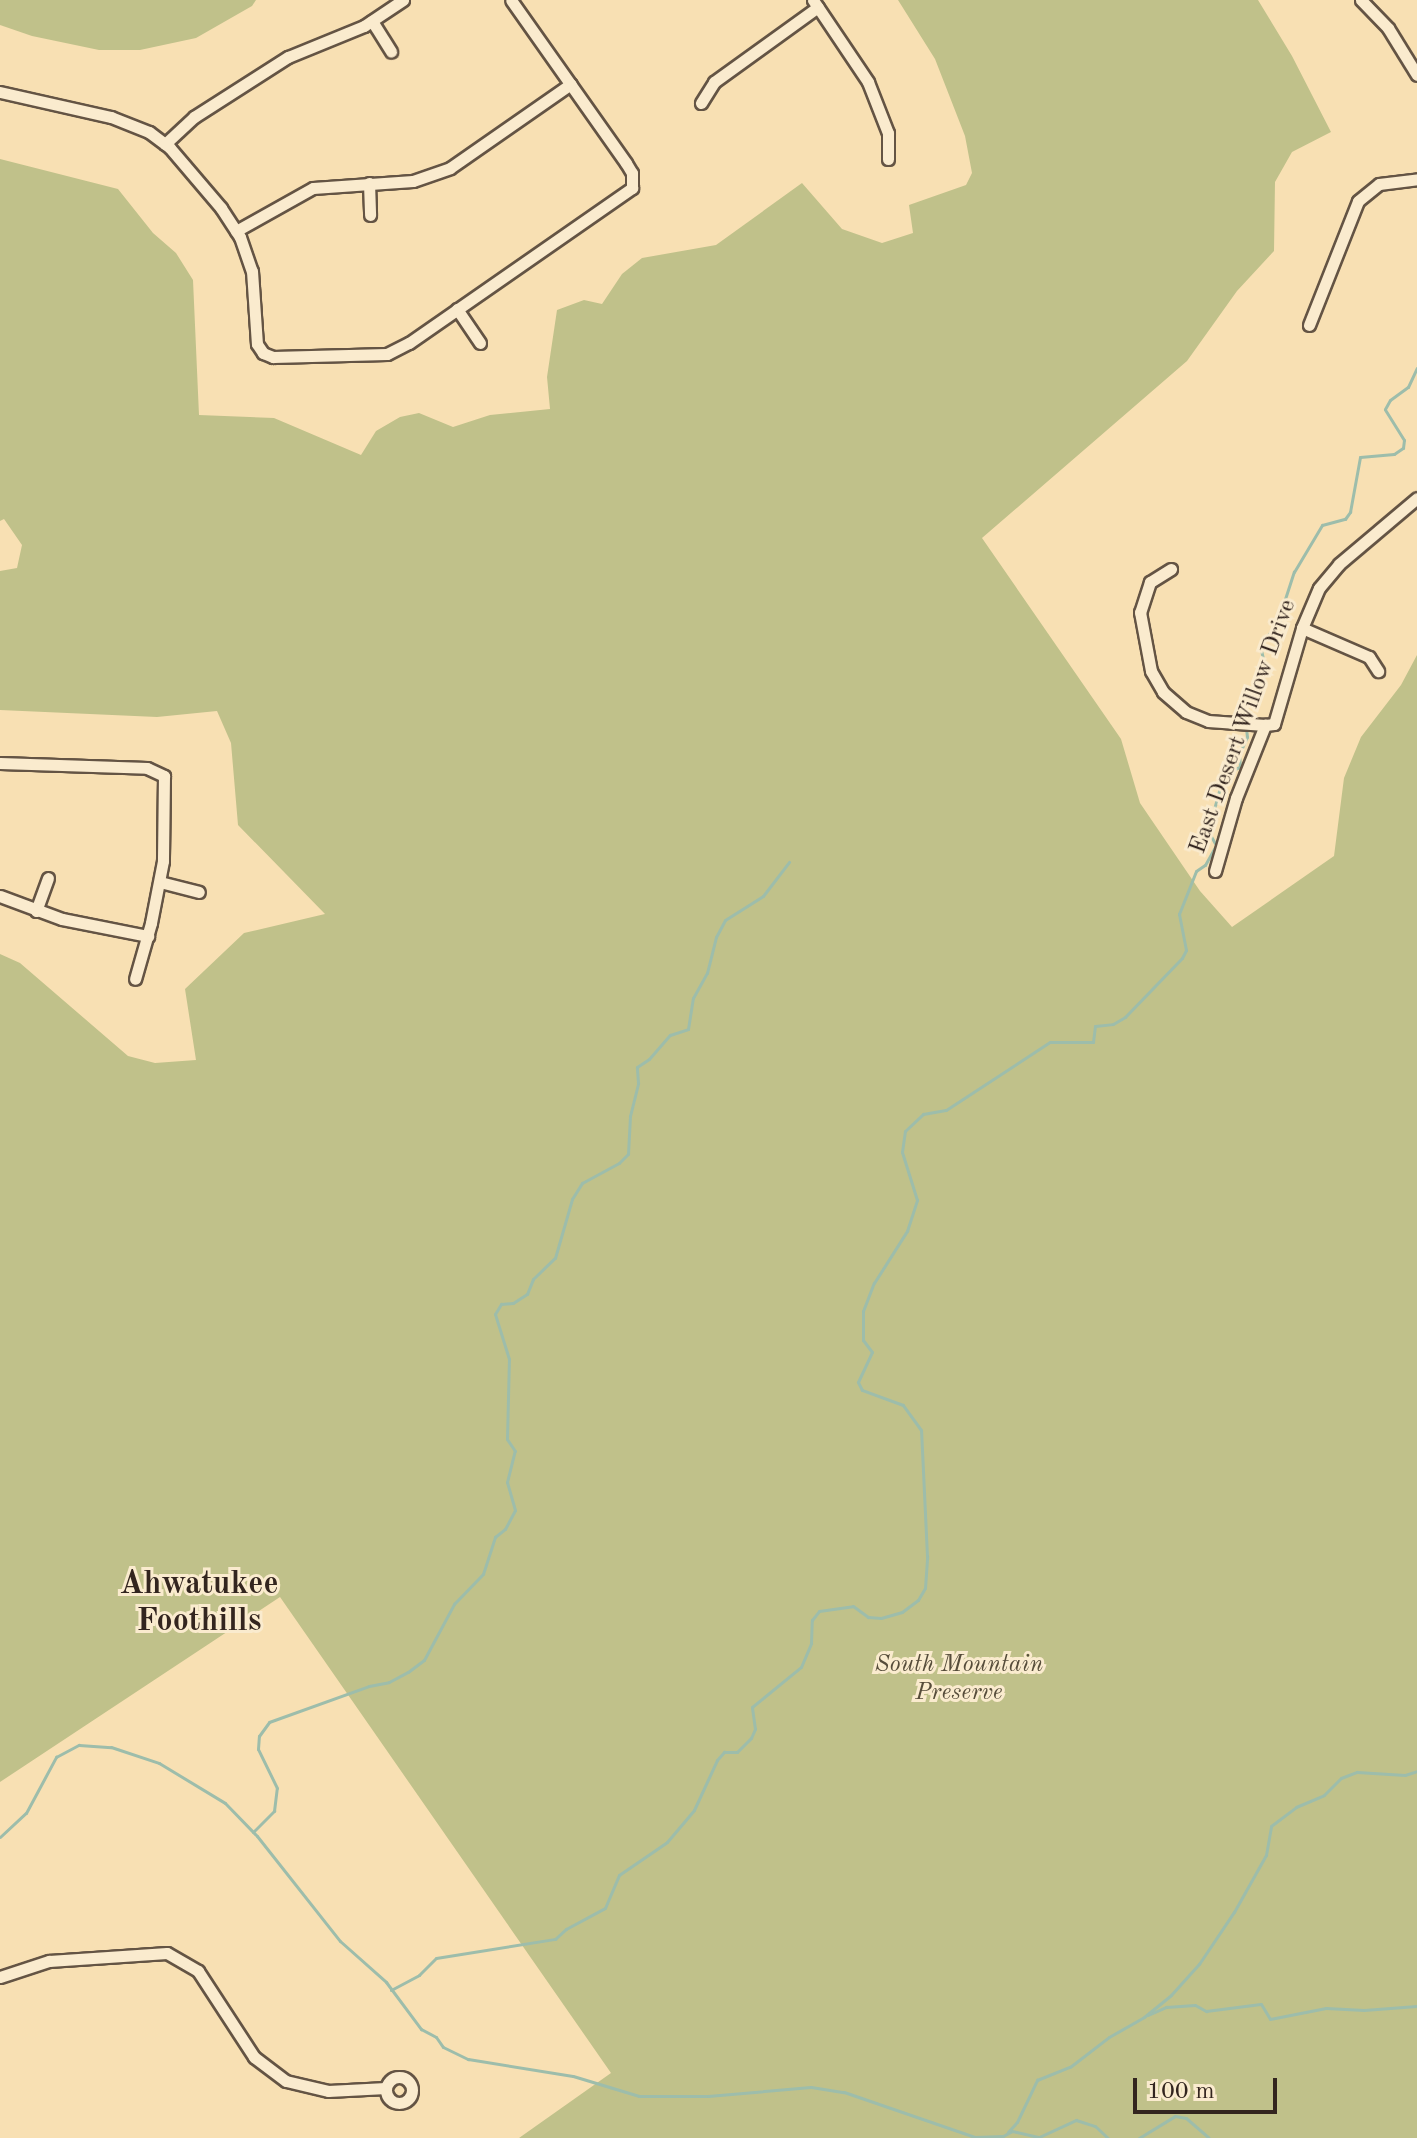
<!DOCTYPE html>
<style>
body{margin:0}
#map{position:relative;width:1417px;height:2138px;overflow:hidden;background:#f8e0b3;font-family:"Old Standard TT",serif}
div>[style]{position:absolute}
.green>*{inset:0;background:#c0c18a}
.stream>*{height:3px;margin:-1.5px;padding:0 1.5px;transform-origin:1.5px;border-radius:1.5px;background:#9dbdab}
.roads{filter:drop-shadow(2px 0 #645444) drop-shadow(-2px 0 #645444) drop-shadow(0 2px #645444) drop-shadow(0 -2px #645444)}
.minor>*{height:11px;margin:-5.5px;padding:0 5.5px;transform-origin:5.5px;border-radius:5.5px;background:#faebce}
.minor>.ring{margin:-5.5px;padding:0;box-sizing:content-box;background:none;border:11px solid #faebce;border-radius:50%}
span{translate:-50% -50%;white-space:nowrap;text-align:center;line-height:1.15;-webkit-text-stroke:6px #faebce;paint-order:stroke}
.street-label{font-size:24px;color:#33251f}
.park-label{font-size:24px;color:#564c3a;font-style:italic}
.district-label{font-size:32px;color:#33251f;font-weight:700}
.scale{position:absolute;left:1133px;top:2078px;width:144px;height:36px;box-sizing:border-box;border:4px solid #33251f;border-top:0;padding-left:10px;font-size:24px;line-height:28px;white-space:nowrap;color:#33251f;-webkit-text-stroke:6px #faebce;paint-order:stroke}
</style>
<div id="map">
<div class="green">
<div style="clip-path:polygon(0 0,256px 0,252px 6px,196px 38px,140px 50px,99px 50px,32px 36px,0 25px)"></div>
<div style="clip-path:polygon(898px 0,1258px 0,1292px 56px,1331px 132px,1292px 152px,1275px 182px,1274px 251px,1237px 291px,1187px 361px,982px 538px,1121px 739px,1140px 803px,1200px 891px,1232px 927px,1334px 856px,1344px 778px,1361px 737px,1401px 685px,1417px 655px,1417px 2138px,519px 2138px,611px 2073px,280px 1597px,0 1782px,0 954px,20px 963px,128px 1056px,155px 1063px,196px 1060px,185px 989px,244px 933px,325px 914px,238px 825px,231px 743px,217px 711px,157px 717px,0 710px,0 571px,17px 568px,22px 545px,4px 519px,0 521px,0 159px,118px 189px,153px 233px,176px 253px,193px 280px,199px 415px,274px 418px,361px 455px,376px 431px,400px 417px,419px 413px,453px 427px,490px 415px,550px 409px,547px 377px,557px 310px,584px 300px,602px 304px,622px 274px,642px 258px,716px 245px,802px 183px,842px 229px,882px 243px,913px 233px,909px 205px,966px 185px,972px 173px,965px 136px,935px 59px)"></div>
</div>
<div class="stream">
<div style="left:253px;top:1832px;width:30px;rotate:-45deg"></div>
<div style="left:274px;top:1811px;width:23px;rotate:-83deg"></div>
<div style="left:277px;top:1788px;width:43px;rotate:-116deg"></div>
<div style="left:258px;top:1749px;width:13px;rotate:-86deg"></div>
<div style="left:259px;top:1736px;width:17px;rotate:-54deg"></div>
<div style="left:269px;top:1722px;width:106px;rotate:-19.8deg"></div>
<div style="left:369px;top:1686px;width:20px;rotate:-11deg"></div>
<div style="left:389px;top:1682px;width:21px;rotate:-28deg"></div>
<div style="left:408px;top:1672px;width:20px;rotate:-37deg"></div>
<div style="left:424px;top:1660px;width:64px;rotate:-61.8deg"></div>
<div style="left:454px;top:1604px;width:42px;rotate:-46deg"></div>
<div style="left:483px;top:1574px;width:39px;rotate:-72deg"></div>
<div style="left:495px;top:1537px;width:13px;rotate:-39deg"></div>
<div style="left:505px;top:1529px;width:21px;rotate:-62deg"></div>
<div style="left:515px;top:1510px;width:29px;rotate:-106deg"></div>
<div style="left:507px;top:1482px;width:32px;rotate:-76deg"></div>
<div style="left:515px;top:1451px;width:14px;rotate:-124deg"></div>
<div style="left:507px;top:1439px;width:80px;rotate:-88.6deg"></div>
<div style="left:509px;top:1359px;width:47px;rotate:-107.3deg"></div>
<div style="left:495px;top:1314px;width:12px;rotate:-59deg"></div>
<div style="left:501px;top:1304px;width:12px;rotate:-5deg"></div>
<div style="left:513px;top:1303px;width:17px;rotate:-33deg"></div>
<div style="left:527px;top:1294px;width:16px;rotate:-68deg"></div>
<div style="left:533px;top:1279px;width:30px;rotate:-44deg"></div>
<div style="left:555px;top:1258px;width:61px;rotate:-73.9deg"></div>
<div style="left:572px;top:1199px;width:19px;rotate:-58deg"></div>
<div style="left:582px;top:1183px;width:42px;rotate:-28.4deg"></div>
<div style="left:619px;top:1163px;width:13px;rotate:-45deg"></div>
<div style="left:628px;top:1154px;width:38px;rotate:-87deg"></div>
<div style="left:630px;top:1116px;width:34px;rotate:-76deg"></div>
<div style="left:638px;top:1083px;width:16px;rotate:-94deg"></div>
<div style="left:637px;top:1067px;width:14px;rotate:-34deg"></div>
<div style="left:649px;top:1059px;width:32px;rotate:-49deg"></div>
<div style="left:670px;top:1035px;width:19px;rotate:-18deg"></div>
<div style="left:688px;top:1029px;width:31px;rotate:-81deg"></div>
<div style="left:693px;top:998px;width:29px;rotate:-61deg"></div>
<div style="left:707px;top:973px;width:37px;rotate:-76deg"></div>
<div style="left:716px;top:937px;width:19px;rotate:-62deg"></div>
<div style="left:725px;top:920px;width:45px;rotate:-32.3deg"></div>
<div style="left:763px;top:896px;width:43px;rotate:-52.6deg"></div>
<div style="left:0;top:1837px;width:35px;rotate:-43deg"></div>
<div style="left:26px;top:1813px;width:64px;rotate:-61.8deg"></div>
<div style="left:56px;top:1757px;width:26px;rotate:-28deg"></div>
<div style="left:79px;top:1745px;width:32px;rotate:4deg"></div>
<div style="left:111px;top:1747px;width:51px;rotate:18.4deg"></div>
<div style="left:159px;top:1763px;width:77px;rotate:31.2deg"></div>
<div style="left:225px;top:1803px;width:46px;rotate:45.9deg"></div>
<div style="left:257px;top:1836px;width:134px;rotate:51.7deg"></div>
<div style="left:340px;top:1941px;width:62px;rotate:41.7deg"></div>
<div style="left:386px;top:1982px;width:59px;rotate:53.3deg"></div>
<div style="left:421px;top:2029px;width:17px;rotate:28deg"></div>
<div style="left:436px;top:2037px;width:12px;rotate:55deg"></div>
<div style="left:443px;top:2047px;width:28px;rotate:26deg"></div>
<div style="left:468px;top:2059px;width:106px;rotate:9.2deg"></div>
<div style="left:573px;top:2076px;width:69px;rotate:16.9deg"></div>
<div style="left:639px;top:2096px;width:69px"></div>
<div style="left:708px;top:2096px;width:103px;rotate:-5deg"></div>
<div style="left:811px;top:2087px;width:33px;rotate:9deg"></div>
<div style="left:844px;top:2092px;width:139px;rotate:19deg"></div>
<div style="left:975px;top:2137px;width:28px;rotate:-2deg"></div>
<div style="left:1003px;top:2136px;width:10px;rotate:-29deg"></div>
<div style="left:1012px;top:2131px;width:28px;rotate:13deg"></div>
<div style="left:1039px;top:2137px;width:41px;rotate:-24.7deg"></div>
<div style="left:1076px;top:2120px;width:20px;rotate:18deg"></div>
<div style="left:1095px;top:2126px;width:18px;rotate:43deg"></div>
<div style="left:391px;top:1990px;width:32px;rotate:-28deg"></div>
<div style="left:419px;top:1975px;width:24px;rotate:-45deg"></div>
<div style="left:436px;top:1958px;width:121px;rotate:-9.1deg"></div>
<div style="left:555px;top:1939px;width:15px;rotate:-42deg"></div>
<div style="left:566px;top:1929px;width:44px;rotate:-28.3deg"></div>
<div style="left:605px;top:1908px;width:36px;rotate:-67deg"></div>
<div style="left:619px;top:1875px;width:58px;rotate:-34.5deg"></div>
<div style="left:667px;top:1842px;width:42px;rotate:-49.8deg"></div>
<div style="left:694px;top:1810px;width:55px;rotate:-65.3deg"></div>
<div style="left:717px;top:1760px;width:11px;rotate:-49deg"></div>
<div style="left:724px;top:1752px;width:13px"></div>
<div style="left:737px;top:1752px;width:20px;rotate:-45deg"></div>
<div style="left:751px;top:1738px;width:10px;rotate:-66deg"></div>
<div style="left:755px;top:1729px;width:22px;rotate:-98deg"></div>
<div style="left:752px;top:1707px;width:63px;rotate:-39.2deg"></div>
<div style="left:801px;top:1667px;width:26px;rotate:-67deg"></div>
<div style="left:811px;top:1643px;width:23px;rotate:-88deg"></div>
<div style="left:812px;top:1620px;width:11px;rotate:-52deg"></div>
<div style="left:819px;top:1611px;width:34px;rotate:-8deg"></div>
<div style="left:853px;top:1606px;width:19px;rotate:36deg"></div>
<div style="left:868px;top:1617px;width:13px;rotate:4deg"></div>
<div style="left:881px;top:1618px;width:22px;rotate:-16deg"></div>
<div style="left:902px;top:1612px;width:20px;rotate:-37deg"></div>
<div style="left:918px;top:1600px;width:14px;rotate:-60deg"></div>
<div style="left:925px;top:1588px;width:32px;rotate:-86deg"></div>
<div style="left:927px;top:1556px;width:126px;rotate:-92.7deg"></div>
<div style="left:921px;top:1430px;width:31px;rotate:-126deg"></div>
<div style="left:903px;top:1405px;width:44px;rotate:-159.9deg"></div>
<div style="left:862px;top:1390px;width:9px;rotate:-117deg"></div>
<div style="left:858px;top:1382px;width:33px;rotate:-65deg"></div>
<div style="left:872px;top:1352px;width:15px;rotate:-127deg"></div>
<div style="left:863px;top:1340px;width:29px;rotate:-90deg"></div>
<div style="left:863px;top:1311px;width:30px;rotate:-69deg"></div>
<div style="left:874px;top:1283px;width:62px;rotate:-57.6deg"></div>
<div style="left:907px;top:1231px;width:33px;rotate:-72deg"></div>
<div style="left:917px;top:1200px;width:50px;rotate:-107.4deg"></div>
<div style="left:902px;top:1152px;width:21px;rotate:-82deg"></div>
<div style="left:905px;top:1131px;width:25px;rotate:-43deg"></div>
<div style="left:923px;top:1114px;width:23px;rotate:-10deg"></div>
<div style="left:946px;top:1110px;width:124px;rotate:-33.2deg"></div>
<div style="left:1050px;top:1042px;width:43px"></div>
<div style="left:1093px;top:1042px;width:16px;rotate:-83deg"></div>
<div style="left:1095px;top:1026px;width:18px;rotate:-6deg"></div>
<div style="left:1113px;top:1024px;width:14px;rotate:-30deg"></div>
<div style="left:1125px;top:1017px;width:82px;rotate:-46deg"></div>
<div style="left:1182px;top:958px;width:9px;rotate:-63deg"></div>
<div style="left:1186px;top:950px;width:37px;rotate:-101deg"></div>
<div style="left:1179px;top:914px;width:46px;rotate:-68.4deg"></div>
<div style="left:1196px;top:871px;width:11px;rotate:-34deg"></div>
<div style="left:1205px;top:865px;width:23px;rotate:-61deg"></div>
<div style="left:1216px;top:845px;width:16px;rotate:-120deg"></div>
<div style="left:1208px;top:831px;width:41px;rotate:-74.6deg"></div>
<div style="left:1219px;top:791px;width:25px;rotate:-58deg"></div>
<div style="left:1232px;top:770px;width:9px;rotate:-21deg"></div>
<div style="left:1240px;top:767px;width:13px;rotate:-94deg"></div>
<div style="left:1239px;top:754px;width:19px;rotate:-65deg"></div>
<div style="left:1247px;top:737px;width:27px;rotate:-96deg"></div>
<div style="left:1244px;top:710px;width:51px;rotate:-66.9deg"></div>
<div style="left:1264px;top:663px;width:18px;rotate:-103deg"></div>
<div style="left:1260px;top:645px;width:38px;rotate:-51deg"></div>
<div style="left:1284px;top:615px;width:13px;rotate:-90deg"></div>
<div style="left:1284px;top:602px;width:32px;rotate:-72deg"></div>
<div style="left:1294px;top:572px;width:55px;rotate:-59.2deg"></div>
<div style="left:1322px;top:525px;width:24px;rotate:-15deg"></div>
<div style="left:1345px;top:519px;width:9px;rotate:-54deg"></div>
<div style="left:1350px;top:512px;width:56px;rotate:-79.7deg"></div>
<div style="left:1360px;top:457px;width:34px;rotate:-5deg"></div>
<div style="left:1394px;top:454px;width:11px;rotate:-34deg"></div>
<div style="left:1403px;top:448px;width:8px;rotate:-83deg"></div>
<div style="left:1404px;top:440px;width:36px;rotate:-122deg"></div>
<div style="left:1385px;top:409px;width:10px;rotate:-61deg"></div>
<div style="left:1390px;top:400px;width:22px;rotate:-36deg"></div>
<div style="left:1408px;top:387px;width:21px;rotate:-65deg"></div>
<div style="left:1148px;top:2015px;width:20px;rotate:-24deg"></div>
<div style="left:1166px;top:2007px;width:29px;rotate:-4deg"></div>
<div style="left:1195px;top:2005px;width:13px;rotate:29deg"></div>
<div style="left:1206px;top:2011px;width:55px;rotate:-7.3deg"></div>
<div style="left:1261px;top:2004px;width:17px;rotate:59deg"></div>
<div style="left:1270px;top:2019px;width:57px;rotate:-11.1deg"></div>
<div style="left:1326px;top:2008px;width:38px;rotate:3deg"></div>
<div style="left:1364px;top:2010px;width:53px;rotate:-4.3deg"></div>
<div style="left:1008px;top:2132px;width:13px;rotate:-48deg"></div>
<div style="left:1017px;top:2122px;width:47px;rotate:-64.5deg"></div>
<div style="left:1037px;top:2080px;width:35px;rotate:-22deg"></div>
<div style="left:1070px;top:2067px;width:49px;rotate:-37.6deg"></div>
<div style="left:1109px;top:2037px;width:40px;rotate:-29.7deg"></div>
<div style="left:1144px;top:2017px;width:35px;rotate:-39deg"></div>
<div style="left:1171px;top:1995px;width:42px;rotate:-47.9deg"></div>
<div style="left:1199px;top:1964px;width:63px;rotate:-56.1deg"></div>
<div style="left:1234px;top:1912px;width:65px;rotate:-60.7deg"></div>
<div style="left:1266px;top:1855px;width:29px;rotate:-80deg"></div>
<div style="left:1271px;top:1826px;width:31px;rotate:-37deg"></div>
<div style="left:1296px;top:1807px;width:30px;rotate:-23deg"></div>
<div style="left:1324px;top:1795px;width:24px;rotate:-45deg"></div>
<div style="left:1341px;top:1778px;width:17px;rotate:-21deg"></div>
<div style="left:1357px;top:1772px;width:48px;rotate:3.6deg"></div>
<div style="left:1405px;top:1775px;width:13px;rotate:-18deg"></div>
<div style="left:1139px;top:2138px;width:42px;rotate:-31.4deg"></div>
<div style="left:1175px;top:2116px;width:11px;rotate:10deg"></div>
<div style="left:1186px;top:2118px;width:30px;rotate:41deg"></div>
</div>
<div class="roads">
<div class="minor">
<div style="left:813px;top:0;width:99px;rotate:56.1deg"></div>
<div style="left:868px;top:82px;width:55px;rotate:68.6deg"></div>
<div style="left:888px;top:133px;width:26px;rotate:90deg"></div>
<div style="left:1361px;top:0;width:39px;rotate:46deg"></div>
<div style="left:1388px;top:28px;width:55px;rotate:58.3deg"></div>
<div style="left:372px;top:21px;width:36px;rotate:58deg"></div>
<div style="left:0;top:92px;width:114px;rotate:12.7deg"></div>
<div style="left:111px;top:117px;width:41px;rotate:21.5deg"></div>
<div style="left:149px;top:132px;width:26px;rotate:37deg"></div>
<div style="left:170px;top:148px;width:79px;rotate:49.6deg"></div>
<div style="left:221px;top:208px;width:35px;rotate:57deg"></div>
<div style="left:240px;top:237px;width:36px;rotate:71deg"></div>
<div style="left:252px;top:271px;width:73px;rotate:86.1deg"></div>
<div style="left:257px;top:344px;width:11px;rotate:56deg"></div>
<div style="left:263px;top:353px;width:11px;rotate:22deg"></div>
<div style="left:273px;top:357px;width:114px;rotate:-1.5deg"></div>
<div style="left:387px;top:354px;width:25px;rotate:-27deg"></div>
<div style="left:409px;top:343px;width:272px;rotate:-34.8deg"></div>
<div style="left:632px;top:188px;width:15px;rotate:-90deg"></div>
<div style="left:632px;top:173px;width:12px;rotate:-121deg"></div>
<div style="left:626px;top:163px;width:199px;rotate:-125.2deg"></div>
<div style="left:701px;top:103px;width:25px;rotate:-58deg"></div>
<div style="left:714px;top:82px;width:128px;rotate:-35.8deg"></div>
<div style="left:165px;top:144px;width:40px;rotate:-43deg"></div>
<div style="left:194px;top:117px;width:112px;rotate:-32.6deg"></div>
<div style="left:288px;top:57px;width:82px;rotate:-22.2deg"></div>
<div style="left:364px;top:26px;width:47px;rotate:-33.7deg"></div>
<div style="left:369px;top:183px;width:32px;rotate:88deg"></div>
<div style="left:236px;top:231px;width:88px;rotate:-29.2deg"></div>
<div style="left:313px;top:188px;width:100px;rotate:-4deg"></div>
<div style="left:413px;top:181px;width:39px;rotate:-19deg"></div>
<div style="left:450px;top:168px;width:147px;rotate:-34.8deg"></div>
<div style="left:457px;top:309px;width:41px;rotate:55.9deg"></div>
<div style="left:1309px;top:325px;width:133px;rotate:-68.4deg"></div>
<div style="left:1358px;top:201px;width:27px;rotate:-39deg"></div>
<div style="left:1379px;top:184px;width:38px;rotate:-7deg"></div>
<div style="left:1171px;top:569px;width:25px;rotate:148deg"></div>
<div style="left:1150px;top:582px;width:32px;rotate:108deg"></div>
<div style="left:1140px;top:612px;width:60px;rotate:79.4deg"></div>
<div style="left:1151px;top:671px;width:24px;rotate:60deg"></div>
<div style="left:1163px;top:692px;width:30px;rotate:41deg"></div>
<div style="left:1186px;top:712px;width:24px;rotate:22deg"></div>
<div style="left:1208px;top:721px;width:57px;rotate:4deg"></div>
<div style="left:1302px;top:628px;width:73px;rotate:23.4deg"></div>
<div style="left:1369px;top:657px;width:17px;rotate:57deg"></div>
<div style="left:0;top:763px;width:147px;rotate:1.9deg"></div>
<div style="left:147px;top:768px;width:19px;rotate:25deg"></div>
<div style="left:164px;top:776px;width:85px;rotate:90.7deg"></div>
<div style="left:163px;top:861px;width:63px;rotate:101deg"></div>
<div style="left:151px;top:923px;width:58px;rotate:105.9deg"></div>
<div style="left:1215px;top:871px;width:76px;rotate:-74deg"></div>
<div style="left:1236px;top:798px;width:79px;rotate:-68.3deg"></div>
<div style="left:1265px;top:725px;width:9px;rotate:-6deg"></div>
<div style="left:1274px;top:724px;width:100px;rotate:-73.7deg"></div>
<div style="left:1302px;top:628px;width:43px;rotate:-67deg"></div>
<div style="left:1319px;top:588px;width:31px;rotate:-50deg"></div>
<div style="left:1339px;top:564px;width:102px;rotate:-40.2deg"></div>
<div style="left:160px;top:882px;width:40px;rotate:14.4deg"></div>
<div style="left:0;top:896px;width:66px;rotate:20.4deg"></div>
<div style="left:62px;top:919px;width:88px;rotate:11.2deg"></div>
<div style="left:36px;top:911px;width:35px;rotate:-70deg"></div>
<div style="left:0;top:1977px;width:52px;rotate:-18.1deg"></div>
<div style="left:49px;top:1961px;width:118px;rotate:-3.9deg"></div>
<div style="left:167px;top:1953px;width:36px;rotate:30deg"></div>
<div style="left:198px;top:1971px;width:103px;rotate:56.9deg"></div>
<div style="left:254px;top:2057px;width:40px;rotate:37deg"></div>
<div style="left:286px;top:2081px;width:43px;rotate:13.4deg"></div>
<div style="left:328px;top:2091px;width:58px;rotate:-3deg"></div>
<div class="ring" style="left:386px;top:2077px;width:15px;height:15px"></div>
</div>
</div>
<div class="street-label">
<span style="left:1244px;top:727px;rotate:-70deg">East Desert Willow Drive</span>
</div>
<div class="park-label">
<span style="left:959px;top:1680px">South Mountain<br>Preserve</span>
</div>
<div class="district-label">
<span style="left:199px;top:1604px">Ahwatukee<br>Foothills</span>
</div>
<div class="scale">100 m</div>
</div>
